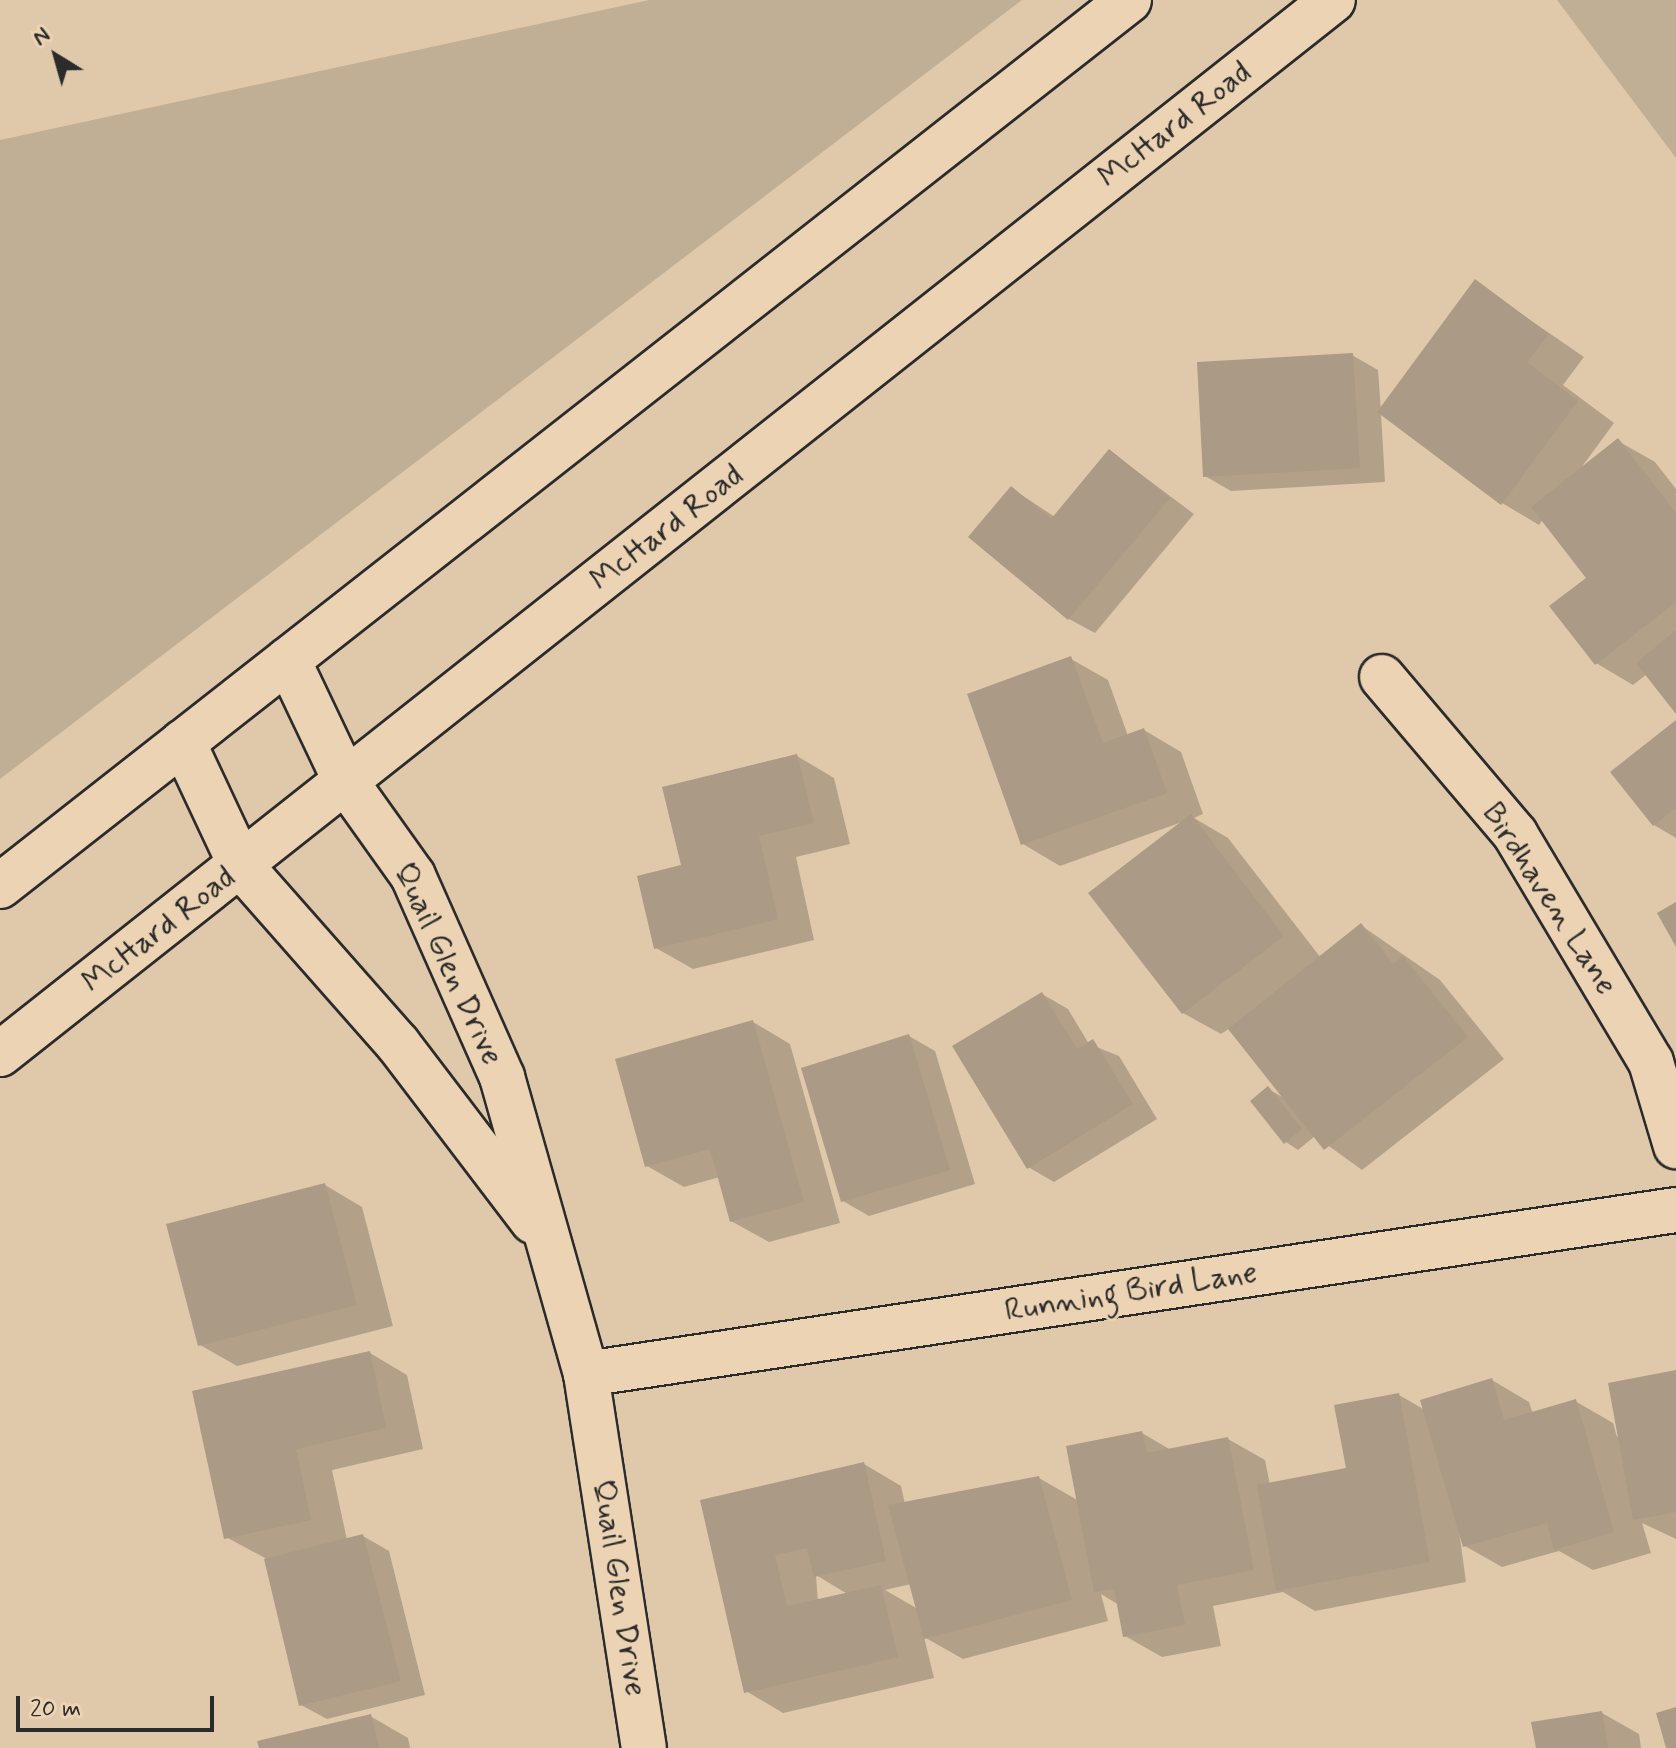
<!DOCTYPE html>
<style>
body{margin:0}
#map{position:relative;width:1676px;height:1748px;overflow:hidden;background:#e0c9ab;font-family:Mynerve,sans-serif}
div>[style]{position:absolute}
.green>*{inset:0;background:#c1af95}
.shadow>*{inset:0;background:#0003}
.building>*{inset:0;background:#ab9a85}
.roads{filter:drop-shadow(2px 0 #2b2b2b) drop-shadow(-2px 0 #2b2b2b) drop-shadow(0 2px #2b2b2b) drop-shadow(0 -2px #2b2b2b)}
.minor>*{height:44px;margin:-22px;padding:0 22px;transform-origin:22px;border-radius:22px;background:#ebd3b3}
.major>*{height:44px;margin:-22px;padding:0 22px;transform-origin:22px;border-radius:22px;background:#ebd3b3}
span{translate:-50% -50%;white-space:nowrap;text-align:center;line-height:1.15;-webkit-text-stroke:6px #ebd3b3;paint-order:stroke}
.street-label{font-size:32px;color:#2b2b2b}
.north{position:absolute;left:16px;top:16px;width:80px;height:80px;-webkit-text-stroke:6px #ebd3b3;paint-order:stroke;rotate:323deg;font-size:22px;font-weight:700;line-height:32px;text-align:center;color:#2b2b2b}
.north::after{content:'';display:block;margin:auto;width:28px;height:36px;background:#2b2b2b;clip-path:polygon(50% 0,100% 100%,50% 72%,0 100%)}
.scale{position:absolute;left:16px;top:1696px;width:198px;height:36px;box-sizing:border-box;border:4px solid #2b2b2b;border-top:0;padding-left:10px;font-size:24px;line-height:28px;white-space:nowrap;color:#2b2b2b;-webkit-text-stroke:6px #ebd3b3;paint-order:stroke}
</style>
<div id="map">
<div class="green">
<div style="clip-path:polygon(649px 0,1022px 0,0 779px,0 140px)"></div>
<div style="clip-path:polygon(1557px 0,1676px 0,1676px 158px)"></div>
</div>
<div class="shadow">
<div style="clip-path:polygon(1475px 282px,1584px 357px,1563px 385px,1614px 423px,1581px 468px,1618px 441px,1655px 462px,1676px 489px,1676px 711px,1647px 674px,1633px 685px,1596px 663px,1589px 578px,1543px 519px,1539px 525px,1502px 503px,1381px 413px,1385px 482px,1231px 491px,1205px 476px,1352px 355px,1378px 370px,1381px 411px)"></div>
<div style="clip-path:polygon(1110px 451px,1194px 514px,1095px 633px,1069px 619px,1011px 488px,1055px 517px)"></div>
<div style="clip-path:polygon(1071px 659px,1108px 680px,1128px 736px,1144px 730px,1181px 752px,1203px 814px,1194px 818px,1228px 838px,1321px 958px,1362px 926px,1440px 980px,1504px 1059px,1362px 1170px,1315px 1136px,1298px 1150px,1286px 1142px,1268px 1089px,1286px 1099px,1230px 1028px,1221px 1034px,1183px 1013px,1091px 893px,1182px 822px,1060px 866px,1023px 844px)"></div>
<div style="clip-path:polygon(1676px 722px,1676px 838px,1654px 825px)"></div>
<div style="clip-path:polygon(797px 756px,834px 778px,850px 844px,796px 857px,814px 940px,693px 969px,656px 948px,683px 866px)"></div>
<div style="clip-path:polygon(1042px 994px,1068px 1009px,1089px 1044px,1119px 1056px,1157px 1119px,1054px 1182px,1028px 1167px)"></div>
<div style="clip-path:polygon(753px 1022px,790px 1044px,840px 1223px,769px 1242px,731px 1221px,720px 1177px,684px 1187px,647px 1166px)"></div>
<div style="clip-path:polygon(909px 1036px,935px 1051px,975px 1184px,869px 1216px,843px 1201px)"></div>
<div style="clip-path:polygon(325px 1185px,362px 1207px,393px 1326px,237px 1366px,200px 1345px)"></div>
<div style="clip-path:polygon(370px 1353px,407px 1375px,423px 1449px,332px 1470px,347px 1540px,363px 1536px,389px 1551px,425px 1695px,327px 1719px,301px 1705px,265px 1558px,226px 1537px)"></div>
<div style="clip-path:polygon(evenodd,1676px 1372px,1676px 1539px,1642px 1523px,1651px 1553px,1593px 1570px,1559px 1551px,1502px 1567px,1465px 1546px,1458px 1523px,1466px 1582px,1315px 1611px,1283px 1592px,1213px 1606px,1221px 1646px,1162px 1657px,1125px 1636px,1119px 1605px,1101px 1594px,1108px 1621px,963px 1659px,924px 1637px,934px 1678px,783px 1713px,746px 1691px,702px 1502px,864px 1464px,901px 1486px,905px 1504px,1039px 1478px,1079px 1501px,1142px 1433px,1171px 1450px,1228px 1439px,1265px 1460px,1270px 1485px,1348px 1469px,1399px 1395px,1425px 1410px,1492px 1380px,1529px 1402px,1533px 1414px,1575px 1401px,1613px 1423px,1617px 1437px,1676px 1372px,816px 1575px,849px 1595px,818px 1602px,816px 1575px,1676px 1372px,911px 1584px,918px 1609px,885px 1590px,911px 1584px)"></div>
<div style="clip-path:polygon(1602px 1713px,1639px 1734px,1641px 1748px,1538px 1748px)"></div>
<div style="clip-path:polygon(370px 1716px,408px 1738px,410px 1748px,261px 1748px)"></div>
</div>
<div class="building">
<div style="clip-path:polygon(1475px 279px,1549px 334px,1527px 362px,1578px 401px,1501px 505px,1377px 412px)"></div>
<div style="clip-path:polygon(1353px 353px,1360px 468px,1203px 477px,1197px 362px)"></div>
<div style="clip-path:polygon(1618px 438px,1676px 513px,1676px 602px,1595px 665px,1549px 606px,1586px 578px,1531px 507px)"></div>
<div style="clip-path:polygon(1109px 449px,1170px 498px,1068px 620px,968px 537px,1011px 486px,1051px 519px)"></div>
<div style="clip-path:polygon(1676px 630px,1676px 714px,1636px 663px)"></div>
<div style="clip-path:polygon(1071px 656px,1103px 743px,1144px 728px,1167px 793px,1021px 845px,967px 694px)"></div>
<div style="clip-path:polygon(1676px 720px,1676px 808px,1653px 826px,1610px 772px)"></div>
<div style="clip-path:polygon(797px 754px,814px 823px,759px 836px,778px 919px,654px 949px,637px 876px,681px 865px,662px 787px)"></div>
<div style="clip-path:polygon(1191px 814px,1284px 936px,1182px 1014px,1088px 893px)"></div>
<div style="clip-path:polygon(1676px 902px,1676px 947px,1657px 913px)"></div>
<div style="clip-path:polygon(1361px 923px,1393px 964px,1403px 956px,1468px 1037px,1324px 1150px,1228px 1029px)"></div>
<div style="clip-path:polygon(1042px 992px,1077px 1049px,1093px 1039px,1133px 1104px,1027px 1169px,952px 1046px)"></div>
<div style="clip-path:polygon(753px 1020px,804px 1202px,730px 1222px,710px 1149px,645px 1167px,615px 1059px)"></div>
<div style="clip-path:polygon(909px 1034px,950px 1170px,841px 1202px,801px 1068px)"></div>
<div style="clip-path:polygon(1268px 1086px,1302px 1129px,1284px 1144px,1250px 1101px)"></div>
<div style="clip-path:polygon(325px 1183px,357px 1305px,198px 1346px,166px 1224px)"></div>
<div style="clip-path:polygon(370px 1351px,386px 1428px,296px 1449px,311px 1520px,224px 1539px,192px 1391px)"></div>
<div style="clip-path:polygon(1676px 1370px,1676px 1512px,1633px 1520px,1608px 1383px)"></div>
<div style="clip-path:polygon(1492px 1378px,1504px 1420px,1576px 1399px,1614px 1532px,1554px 1550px,1547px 1523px,1463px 1547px,1420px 1400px)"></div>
<div style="clip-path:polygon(1399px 1393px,1430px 1562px,1276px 1591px,1257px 1485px,1346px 1468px,1334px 1405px)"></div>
<div style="clip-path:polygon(1142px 1431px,1147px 1453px,1228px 1437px,1254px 1570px,1177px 1585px,1185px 1625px,1123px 1637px,1114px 1589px,1094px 1592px,1066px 1446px)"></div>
<div style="clip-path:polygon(864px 1462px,886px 1561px,814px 1577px,807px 1548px,775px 1555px,787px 1606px,881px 1585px,898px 1657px,744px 1693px,700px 1500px)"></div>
<div style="clip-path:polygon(1039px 1476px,1072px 1600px,924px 1639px,888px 1505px)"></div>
<div style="clip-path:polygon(363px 1534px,401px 1681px,299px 1706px,264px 1559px)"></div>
<div style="clip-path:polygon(1676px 1707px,1676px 1748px,1666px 1748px,1656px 1713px)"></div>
<div style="clip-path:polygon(1602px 1711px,1608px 1748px,1536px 1748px,1531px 1722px)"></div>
<div style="clip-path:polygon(371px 1714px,379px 1748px,259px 1748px,257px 1741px)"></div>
</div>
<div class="roads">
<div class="minor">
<div style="left:288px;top:660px;width:135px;rotate:64.6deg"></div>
<div style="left:346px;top:782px;width:115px;rotate:54.5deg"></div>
<div style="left:413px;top:876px;width:220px;rotate:66.1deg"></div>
<div style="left:502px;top:1077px;width:309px;rotate:74.2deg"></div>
<div style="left:586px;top:1374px;width:378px;rotate:81.2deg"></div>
<div style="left:1382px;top:677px;width:206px;rotate:49.7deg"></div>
<div style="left:1515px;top:834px;width:265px;rotate:59.2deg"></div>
<div style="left:1651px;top:1062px;width:88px;rotate:73.4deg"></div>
<div style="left:183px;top:742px;width:137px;rotate:64.9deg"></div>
<div style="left:241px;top:866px;width:237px;rotate:48.6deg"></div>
<div style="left:398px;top:1044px;width:223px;rotate:52.7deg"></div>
<div style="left:586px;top:1374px;width:1102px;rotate:-8.56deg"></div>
</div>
<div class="major">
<div style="left:0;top:886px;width:1435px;rotate:-38.12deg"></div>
<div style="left:0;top:1054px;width:1699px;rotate:-38.33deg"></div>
</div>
</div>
<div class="street-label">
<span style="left:1175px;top:125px;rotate:-38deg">McHard Road</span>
<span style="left:667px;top:528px;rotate:-38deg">McHard Road</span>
<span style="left:1549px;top:899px;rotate:57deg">Birdhaven Lane</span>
<span style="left:159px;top:930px;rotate:-38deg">McHard Road</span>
<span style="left:448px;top:964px;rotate:65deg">Quail Glen Drive</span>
<span style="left:1131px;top:1292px;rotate:-9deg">Running Bird Lane</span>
<span style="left:619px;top:1588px;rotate:81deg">Quail Glen Drive</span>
</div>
<div class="north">N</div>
<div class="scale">20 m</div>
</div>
